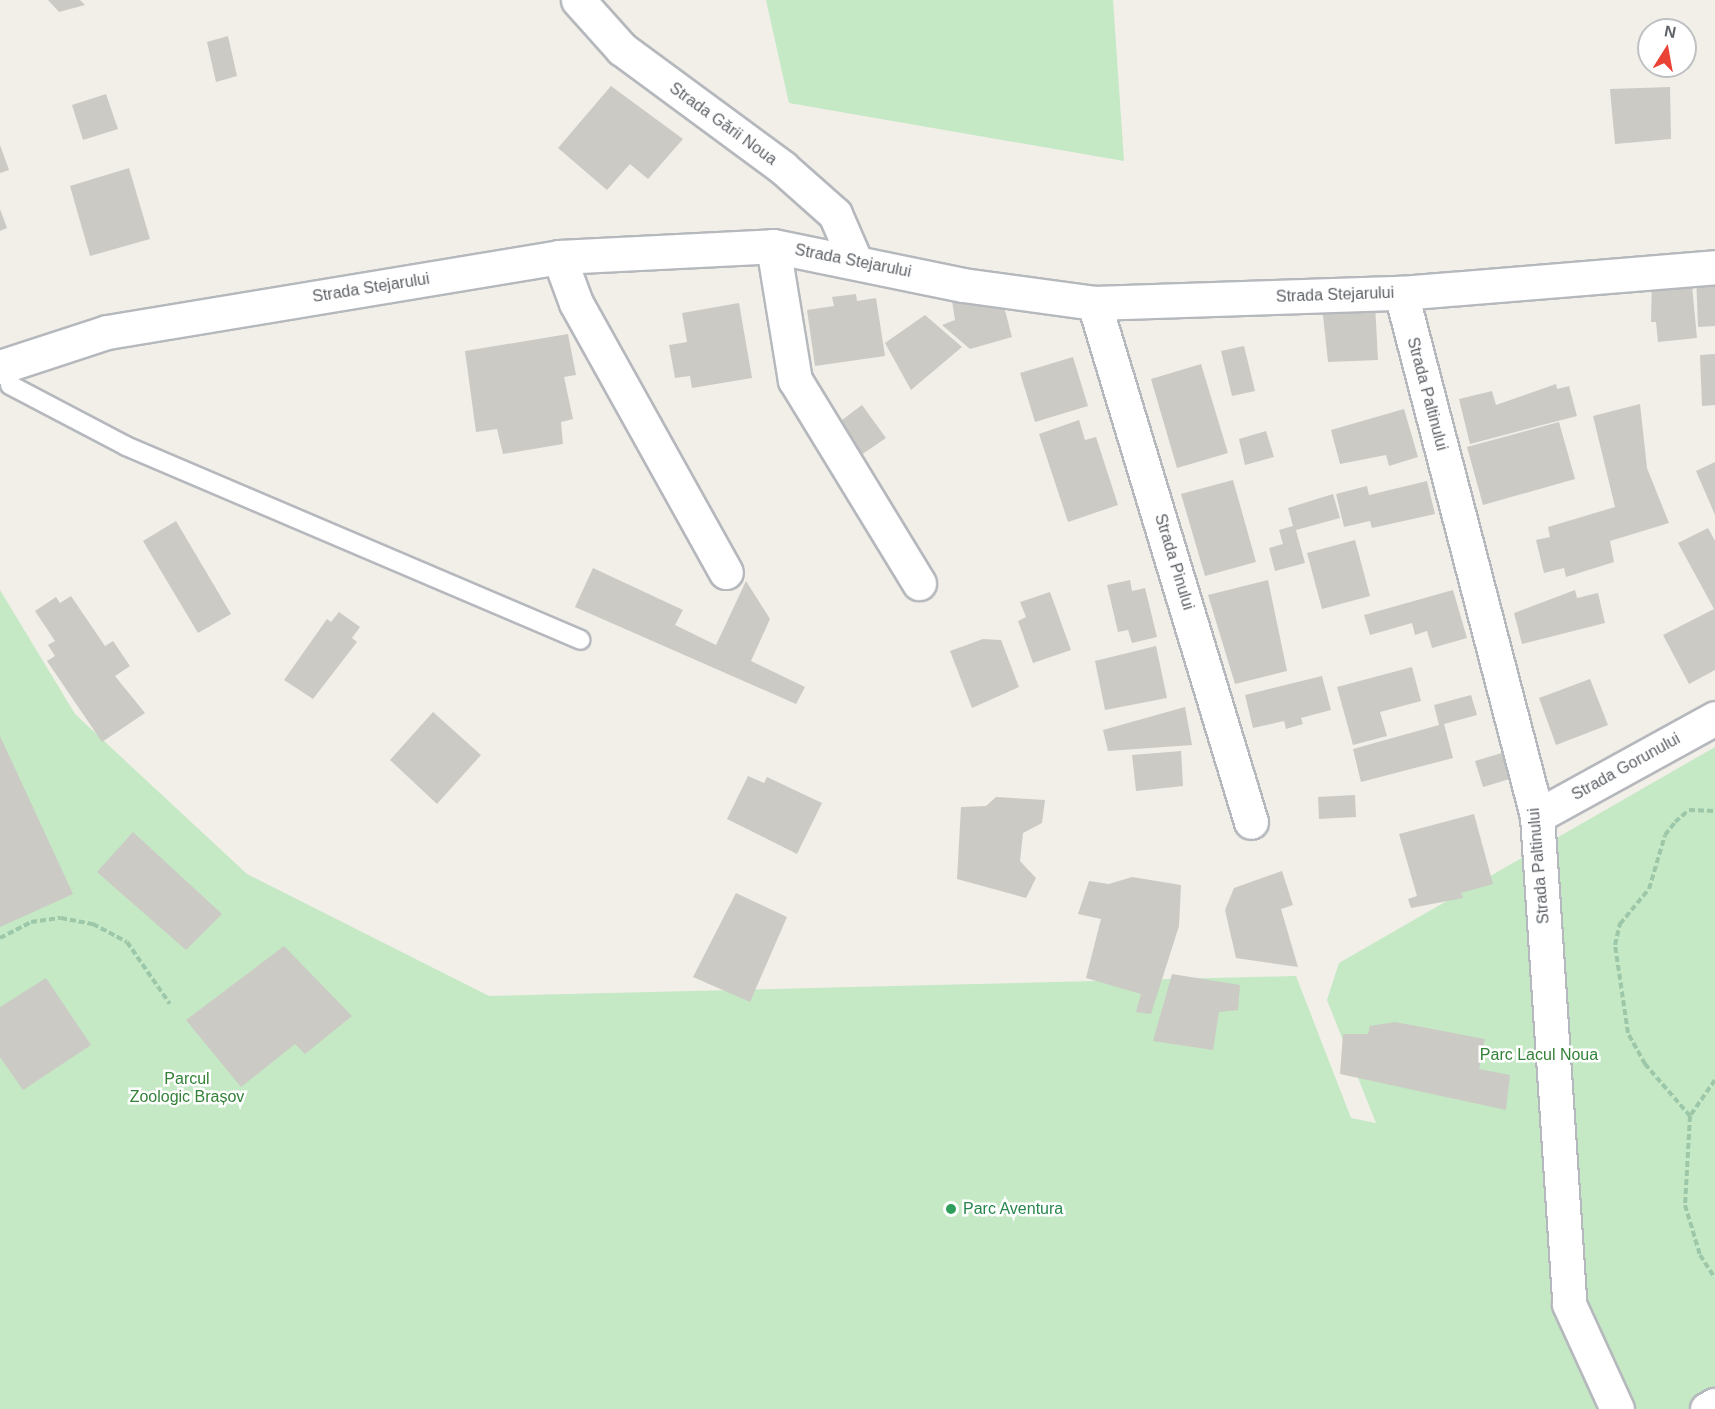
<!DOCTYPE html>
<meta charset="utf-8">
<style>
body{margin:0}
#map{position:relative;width:1715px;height:1409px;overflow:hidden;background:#f1efe8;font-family:Arial,sans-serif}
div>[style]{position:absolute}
.green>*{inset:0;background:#c5e8c5}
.building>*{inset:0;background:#cccac5}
.path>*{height:4px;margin-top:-2px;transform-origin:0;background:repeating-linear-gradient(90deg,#9cc7a9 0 6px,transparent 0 9px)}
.roads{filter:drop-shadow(2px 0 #b5b8bc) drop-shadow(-2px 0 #b5b8bc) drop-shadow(0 2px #b5b8bc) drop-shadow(0 -2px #b5b8bc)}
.service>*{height:18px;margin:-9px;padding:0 9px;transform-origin:9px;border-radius:9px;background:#fff}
.minor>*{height:33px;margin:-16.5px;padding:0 16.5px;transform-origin:16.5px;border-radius:16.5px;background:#fff}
.dots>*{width:16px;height:16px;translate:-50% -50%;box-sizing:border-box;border:3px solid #fff;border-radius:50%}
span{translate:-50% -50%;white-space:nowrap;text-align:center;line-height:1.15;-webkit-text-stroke:5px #fff;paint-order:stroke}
.street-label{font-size:16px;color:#5f6368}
.park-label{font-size:16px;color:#348238}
.leisure-label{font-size:16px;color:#27864d}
.left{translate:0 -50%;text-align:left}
.north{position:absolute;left:1637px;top:18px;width:60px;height:60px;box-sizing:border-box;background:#fff;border:2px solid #bfc1c3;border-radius:50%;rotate:11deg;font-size:16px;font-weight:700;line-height:24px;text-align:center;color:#5f6368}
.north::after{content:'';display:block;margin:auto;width:21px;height:27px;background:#ea4335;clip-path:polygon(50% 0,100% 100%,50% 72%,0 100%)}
</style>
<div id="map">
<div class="green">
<div style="clip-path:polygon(766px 0,1113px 0,1124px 161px,789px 103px)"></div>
<div style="clip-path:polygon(0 590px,75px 714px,247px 874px,489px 996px,1296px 976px,1351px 1118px,1376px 1123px,1327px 1000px,1339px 963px,1715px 747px,1715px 1409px,0 1409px)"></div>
</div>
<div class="building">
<div style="clip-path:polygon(48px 0,80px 0,85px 5px,59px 12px)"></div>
<div style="clip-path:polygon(228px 36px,237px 76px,216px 82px,207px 42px)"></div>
<div style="clip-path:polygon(611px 86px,683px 139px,648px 179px,630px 164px,607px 190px,558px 148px)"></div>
<div style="clip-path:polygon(1670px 87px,1671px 139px,1615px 144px,1610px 89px)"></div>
<div style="clip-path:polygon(106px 94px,118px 129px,83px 140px,72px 105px)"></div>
<div style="clip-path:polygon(0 145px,9px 170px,0 173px)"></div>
<div style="clip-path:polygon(129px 168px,150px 239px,90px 256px,70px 186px)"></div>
<div style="clip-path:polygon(0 209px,7px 228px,0 231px)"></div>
<div style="clip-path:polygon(1715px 274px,1715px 326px,1698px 327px,1696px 275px)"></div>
<div style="clip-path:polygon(1691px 275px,1697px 338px,1658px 342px,1656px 322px,1651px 322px,1652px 279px)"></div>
<div style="clip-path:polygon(856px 294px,857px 301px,876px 298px,885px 356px,815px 366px,807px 310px,834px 306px,832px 297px)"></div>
<div style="clip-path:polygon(951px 294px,1001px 295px,1012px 337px,970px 349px,942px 325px,955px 320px)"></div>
<div style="clip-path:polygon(739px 303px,752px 378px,692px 388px,690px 376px,675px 378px,669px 345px,687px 342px,682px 313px)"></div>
<div style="clip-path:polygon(1375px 304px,1378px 360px,1328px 362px,1322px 306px)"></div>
<div style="clip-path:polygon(925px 315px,962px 347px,911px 390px,885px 343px)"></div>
<div style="clip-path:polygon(568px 334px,576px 375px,564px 377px,573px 419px,561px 422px,563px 444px,503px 454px,497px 429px,476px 432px,465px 351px)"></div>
<div style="clip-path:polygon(1244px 346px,1255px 391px,1232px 396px,1221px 351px)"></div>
<div style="clip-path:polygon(1715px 354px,1715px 405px,1702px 406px,1700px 355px)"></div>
<div style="clip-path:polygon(1073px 357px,1088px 406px,1035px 422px,1020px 373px)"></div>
<div style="clip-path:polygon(1201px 364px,1228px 453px,1177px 468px,1151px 379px)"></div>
<div style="clip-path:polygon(1556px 384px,1557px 389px,1569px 386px,1577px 416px,1470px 444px,1459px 399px,1492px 391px,1496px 405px)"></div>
<div style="clip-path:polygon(1640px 404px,1647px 468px,1669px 523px,1610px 541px,1614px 562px,1566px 577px,1564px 568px,1544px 573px,1536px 540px,1550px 537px,1548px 527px,1615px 507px,1593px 416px)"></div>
<div style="clip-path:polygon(862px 405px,886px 438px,861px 455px,838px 423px)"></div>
<div style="clip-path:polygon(1404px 409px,1418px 457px,1389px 466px,1386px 455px,1340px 464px,1331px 430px)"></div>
<div style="clip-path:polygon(1079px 420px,1085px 440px,1096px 437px,1118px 505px,1068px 522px,1039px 434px)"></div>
<div style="clip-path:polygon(1559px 422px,1575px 479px,1483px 505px,1467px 447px)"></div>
<div style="clip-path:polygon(1266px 431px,1274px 457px,1245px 465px,1239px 439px)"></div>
<div style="clip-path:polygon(1715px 462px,1715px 515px,1696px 471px)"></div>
<div style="clip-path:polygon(1233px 480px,1256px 562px,1205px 576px,1181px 494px)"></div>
<div style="clip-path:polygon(1427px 481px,1435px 514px,1372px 528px,1370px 521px,1344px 527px,1336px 494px,1367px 486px,1369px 495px)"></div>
<div style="clip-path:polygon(1333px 494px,1340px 518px,1296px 530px,1305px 563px,1275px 571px,1269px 548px,1283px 544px,1279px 530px,1293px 526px,1288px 508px)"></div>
<div style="clip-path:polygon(176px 521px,231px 614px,198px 633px,143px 541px)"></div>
<div style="clip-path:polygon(1708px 528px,1715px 541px,1715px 670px,1689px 684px,1663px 635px,1714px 609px,1678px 543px)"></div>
<div style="clip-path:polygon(1355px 540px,1370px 596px,1322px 609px,1307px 553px)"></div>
<div style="clip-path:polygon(593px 568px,683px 610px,675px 625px,716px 645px,746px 581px,770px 619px,751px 661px,805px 687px,796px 704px,575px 607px)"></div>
<div style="clip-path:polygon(1130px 580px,1132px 591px,1145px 588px,1157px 637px,1132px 643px,1128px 630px,1118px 632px,1107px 585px)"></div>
<div style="clip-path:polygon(1268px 580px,1287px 671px,1235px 684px,1208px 595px)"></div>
<div style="clip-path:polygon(1453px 590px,1467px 638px,1432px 648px,1427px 631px,1415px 635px,1412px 623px,1370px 635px,1364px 615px)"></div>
<div style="clip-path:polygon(1575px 590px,1577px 598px,1598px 593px,1605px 623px,1522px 644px,1514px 613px)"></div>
<div style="clip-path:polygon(1050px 592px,1071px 650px,1033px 663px,1018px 621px,1026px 617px,1020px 602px)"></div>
<div style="clip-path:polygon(71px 596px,105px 646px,113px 641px,130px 666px,115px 676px,145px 713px,102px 742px,47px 661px,55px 656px,48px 645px,55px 641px,35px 611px,56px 597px,60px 603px)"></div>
<div style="clip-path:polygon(339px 612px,360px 627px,352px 638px,357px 642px,313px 699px,284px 680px,327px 619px,331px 622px)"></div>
<div style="clip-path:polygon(983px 639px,1001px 640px,1019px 687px,972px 708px,950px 651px)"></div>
<div style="clip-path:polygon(1156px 646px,1167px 698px,1105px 710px,1095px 661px)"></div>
<div style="clip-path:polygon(1412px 667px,1421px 701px,1380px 712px,1387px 736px,1353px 745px,1337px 687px)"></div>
<div style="clip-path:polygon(1322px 676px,1331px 710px,1301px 718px,1303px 724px,1286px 729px,1284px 721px,1253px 728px,1245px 695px)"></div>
<div style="clip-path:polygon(1590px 679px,1608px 725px,1556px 745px,1539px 698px)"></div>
<div style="clip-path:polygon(1471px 695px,1477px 715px,1444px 724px,1453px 758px,1361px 782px,1353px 749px,1439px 725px,1434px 705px)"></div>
<div style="clip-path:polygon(1185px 707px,1192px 745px,1108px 751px,1103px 730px)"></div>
<div style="clip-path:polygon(433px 712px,481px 755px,437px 804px,390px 760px)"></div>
<div style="clip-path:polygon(0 736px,73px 894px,0 927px)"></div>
<div style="clip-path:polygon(1181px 751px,1183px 786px,1136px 791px,1132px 755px)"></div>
<div style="clip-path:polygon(1505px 752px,1513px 778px,1483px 787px,1475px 761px)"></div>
<div style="clip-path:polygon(748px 776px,764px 783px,767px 777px,822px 803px,797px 854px,727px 819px)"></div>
<div style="clip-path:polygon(1355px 795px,1356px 817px,1319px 819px,1318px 797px)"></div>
<div style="clip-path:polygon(996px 797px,1045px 800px,1042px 823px,1023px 833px,1020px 861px,1036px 878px,1026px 898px,957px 879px,961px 807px,986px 806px)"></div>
<div style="clip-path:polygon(1474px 814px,1493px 884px,1461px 893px,1463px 898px,1411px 908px,1408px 899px,1417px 896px,1399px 834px)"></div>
<div style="clip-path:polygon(133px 832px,222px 914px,186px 950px,97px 872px)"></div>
<div style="clip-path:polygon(1282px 871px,1293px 905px,1281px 909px,1298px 967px,1236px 958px,1225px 910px,1234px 888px)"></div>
<div style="clip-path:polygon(1132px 877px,1181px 885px,1179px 926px,1151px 1014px,1136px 1012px,1141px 994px,1086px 978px,1101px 919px,1078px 914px,1089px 881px,1109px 884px)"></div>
<div style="clip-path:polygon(736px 893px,787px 917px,750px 1002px,693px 977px)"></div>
<div style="clip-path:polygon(284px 946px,352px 1016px,305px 1054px,295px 1044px,241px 1087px,186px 1020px)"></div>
<div style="clip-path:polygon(1172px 974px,1240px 985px,1238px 1010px,1219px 1012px,1213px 1050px,1153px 1041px)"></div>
<div style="clip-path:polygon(46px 978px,91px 1045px,23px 1090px,0 1057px,0 1007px)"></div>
<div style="clip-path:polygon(1395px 1022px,1485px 1039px,1479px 1069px,1510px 1075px,1506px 1110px,1340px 1074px,1343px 1034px,1368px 1034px,1370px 1026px)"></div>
</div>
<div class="path">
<div style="left:0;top:938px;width:35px;rotate:-27deg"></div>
<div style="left:31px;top:922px;width:30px;rotate:-8deg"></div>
<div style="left:61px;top:918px;width:33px;rotate:11deg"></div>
<div style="left:93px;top:924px;width:38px;rotate:28deg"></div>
<div style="left:127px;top:942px;width:75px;rotate:55.3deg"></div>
<div style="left:1715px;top:1080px;width:44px;rotate:124.8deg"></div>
<div style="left:1690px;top:1116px;width:89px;rotate:93.2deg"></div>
<div style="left:1685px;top:1205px;width:52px;rotate:73.3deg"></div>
<div style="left:1700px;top:1255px;width:27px;rotate:57deg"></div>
<div style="left:1690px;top:1116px;width:69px;rotate:-130.9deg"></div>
<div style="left:1645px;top:1064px;width:35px;rotate:-119deg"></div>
<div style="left:1628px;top:1033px;width:89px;rotate:-98.4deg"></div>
<div style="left:1615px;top:945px;width:22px;rotate:-77deg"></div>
<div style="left:1620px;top:924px;width:45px;rotate:-50.4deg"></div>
<div style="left:1649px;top:889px;width:56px;rotate:-73.5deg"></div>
<div style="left:1665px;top:835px;width:16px;rotate:-52deg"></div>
<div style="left:1675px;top:822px;width:18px;rotate:-41deg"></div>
<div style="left:1689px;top:810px;width:26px;rotate:2deg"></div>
</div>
<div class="roads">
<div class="service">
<div style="left:10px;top:385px;width:131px;rotate:27.7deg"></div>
<div style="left:126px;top:446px;width:494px;rotate:23.1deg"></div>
</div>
<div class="minor">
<div style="left:578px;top:0;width:66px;rotate:48.1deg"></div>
<div style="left:622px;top:49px;width:199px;rotate:36.4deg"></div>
<div style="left:782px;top:167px;width:71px;rotate:41.6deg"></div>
<div style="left:835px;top:214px;width:48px;rotate:66.6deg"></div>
<div style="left:773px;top:246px;width:136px;rotate:80.7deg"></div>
<div style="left:795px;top:380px;width:238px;rotate:58.6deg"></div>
<div style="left:559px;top:257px;width:49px;rotate:69.7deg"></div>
<div style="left:576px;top:303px;width:308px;rotate:60.9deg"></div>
<div style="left:1401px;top:293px;width:540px;rotate:75.42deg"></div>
<div style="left:1537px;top:816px;width:489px;rotate:86.2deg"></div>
<div style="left:1569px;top:1304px;width:115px;rotate:65.4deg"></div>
<div style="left:1094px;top:303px;width:542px;rotate:73.17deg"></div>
<div style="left:0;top:367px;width:113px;rotate:-18.1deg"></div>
<div style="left:107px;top:332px;width:458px;rotate:-9.4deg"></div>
<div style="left:559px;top:257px;width:214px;rotate:-2.9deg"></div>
<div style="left:773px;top:246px;width:194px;rotate:11.6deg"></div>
<div style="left:963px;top:285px;width:132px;rotate:7.8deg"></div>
<div style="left:1094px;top:303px;width:307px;rotate:-1.9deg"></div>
<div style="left:1401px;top:293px;width:315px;rotate:-4.7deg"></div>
<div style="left:1537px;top:816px;width:203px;rotate:-28.8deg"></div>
<div style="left:1707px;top:1409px;width:9px;rotate:-27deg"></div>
</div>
</div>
<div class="dots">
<div style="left:951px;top:1209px;background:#2e9e5b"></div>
</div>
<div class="street-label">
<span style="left:723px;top:124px;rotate:36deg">Strada Gării Noua</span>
<span style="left:853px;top:261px;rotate:11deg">Strada Stejarului</span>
<span style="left:371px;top:288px;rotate:-9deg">Strada Stejarului</span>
<span style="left:1335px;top:295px;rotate:-2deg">Strada Stejarului</span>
<span style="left:1427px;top:394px;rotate:75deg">Strada Paltinului</span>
<span style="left:1174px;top:562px;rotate:73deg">Strada Pinului</span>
<span style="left:1626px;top:767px;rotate:-29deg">Strada Gorunului</span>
<span style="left:1539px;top:866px;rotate:-95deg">Strada Paltinului</span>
</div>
<div class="park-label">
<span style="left:1539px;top:1055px">Parc Lacul Noua</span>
<span style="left:187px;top:1088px">Parcul<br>Zoologic Brașov</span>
</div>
<div class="leisure-label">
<span class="left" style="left:963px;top:1209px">Parc Aventura</span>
</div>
<div class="north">N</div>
</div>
